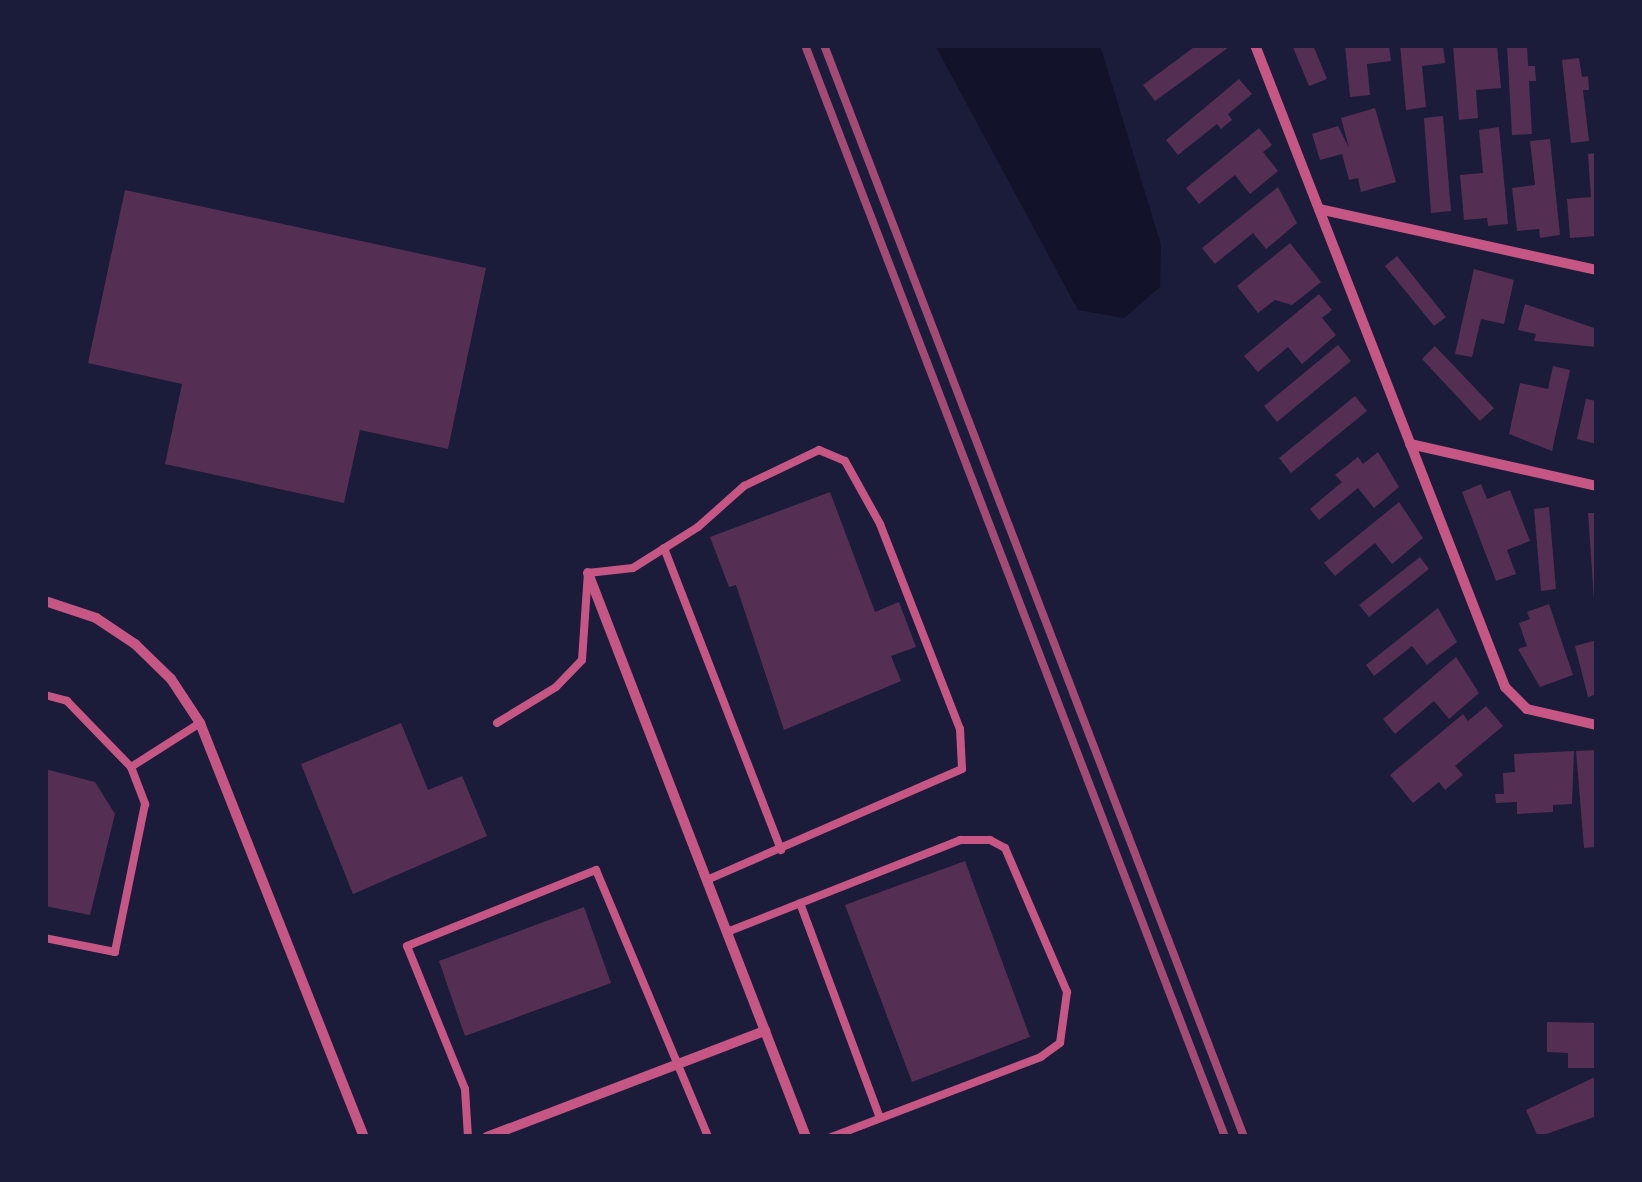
<!DOCTYPE html>
<style>
body{margin:0}
#map{position:relative;width:1642px;height:1182px;overflow:hidden;background:#1b1b3a;font-family:Raleway,sans-serif}
div>[style]{position:absolute}
.water>*{inset:0;background:#12122b}
.building>*{inset:0;background:#542f53}
.service>*{height:8px;margin:-4px;padding:0 4px;transform-origin:4px;border-radius:4px;background:#c65784}
.minor>*{height:10px;margin:-5px;padding:0 5px;transform-origin:5px;border-radius:5px;background:#c65784}
.rail>*{height:8px;margin:-4px;padding:0 4px;transform-origin:4px;border-radius:4px;background:#a44b75}
span{translate:-50% -50%;white-space:nowrap;text-align:center;line-height:1.15;-webkit-text-stroke:10px #1b1b3a;paint-order:stroke}
.frame{position:absolute;inset:0;border:48px solid #1b1b3a;pointer-events:none}
</style>
<div id="map">
<div class="water">
<div style="clip-path:polygon(935px 45px,1100px 45px,1161px 245px,1160px 287px,1124px 318px,1078px 310px)"></div>
</div>
<div class="building">
<div style="clip-path:polygon(1197px 45px,1232px 45px,1155px 101px,1143px 85px)"></div>
<div style="clip-path:polygon(1292px 45px,1313px 45px,1327px 79px,1309px 86px)"></div>
<div style="clip-path:polygon(1345px 45px,1389px 45px,1391px 61px,1367px 64px,1370px 95px,1350px 97px)"></div>
<div style="clip-path:polygon(1400px 45px,1443px 45px,1445px 63px,1422px 66px,1426px 107px,1406px 110px)"></div>
<div style="clip-path:polygon(1453px 45px,1497px 45px,1501px 88px,1476px 90px,1478px 118px,1459px 120px)"></div>
<div style="clip-path:polygon(1507px 45px,1527px 45px,1528px 66px,1535px 66px,1536px 81px,1529px 81px,1532px 134px,1512px 135px)"></div>
<div style="clip-path:polygon(1579px 58px,1582px 77px,1588px 76px,1589px 90px,1583px 90px,1589px 141px,1571px 143px,1562px 60px)"></div>
<div style="clip-path:polygon(1239px 79px,1252px 94px,1228px 114px,1232px 120px,1221px 129px,1217px 124px,1178px 155px,1166px 140px)"></div>
<div style="clip-path:polygon(1375px 108px,1396px 182px,1361px 192px,1358px 178px,1349px 180px,1342px 154px,1320px 160px,1312px 134px,1338px 126px,1349px 148px,1341px 118px)"></div>
<div style="clip-path:polygon(1443px 116px,1451px 211px,1431px 213px,1424px 118px)"></div>
<div style="clip-path:polygon(1499px 127px,1508px 224px,1488px 226px,1487px 218px,1464px 220px,1460px 175px,1483px 173px,1479px 130px)"></div>
<div style="clip-path:polygon(1259px 128px,1272px 145px,1263px 152px,1278px 171px,1250px 194px,1235px 175px,1199px 204px,1186px 188px)"></div>
<div style="clip-path:polygon(1550px 139px,1560px 235px,1540px 238px,1539px 229px,1517px 231px,1512px 188px,1535px 185px,1530px 141px)"></div>
<div style="clip-path:polygon(1597px 153px,1597px 236px,1570px 238px,1567px 199px,1591px 197px,1588px 154px)"></div>
<div style="clip-path:polygon(1278px 187px,1297px 223px,1266px 249px,1253px 233px,1215px 264px,1202px 248px)"></div>
<div style="clip-path:polygon(125px 190px,486px 268px,448px 449px,360px 430px,344px 503px,165px 464px,182px 384px,88px 363px)"></div>
<div style="clip-path:polygon(1290px 243px,1321px 282px,1292px 305px,1275px 300px,1258px 313px,1237px 286px)"></div>
<div style="clip-path:polygon(1397px 256px,1446px 317px,1434px 326px,1385px 266px)"></div>
<div style="clip-path:polygon(1474px 269px,1514px 280px,1504px 324px,1481px 319px,1472px 357px,1455px 354px)"></div>
<div style="clip-path:polygon(1319px 294px,1332px 310px,1322px 318px,1336px 335px,1302px 364px,1288px 347px,1258px 372px,1244px 356px)"></div>
<div style="clip-path:polygon(1525px 304px,1597px 329px,1597px 347px,1534px 341px,1536px 334px,1518px 330px)"></div>
<div style="clip-path:polygon(1338px 345px,1351px 361px,1277px 422px,1264px 406px)"></div>
<div style="clip-path:polygon(1435px 346px,1494px 408px,1480px 421px,1422px 359px)"></div>
<div style="clip-path:polygon(1553px 366px,1570px 370px,1552px 451px,1509px 434px,1520px 383px,1548px 389px)"></div>
<div style="clip-path:polygon(1355px 396px,1367px 411px,1291px 473px,1279px 458px)"></div>
<div style="clip-path:polygon(1586px 399px,1597px 401px,1597px 444px,1577px 439px)"></div>
<div style="clip-path:polygon(1378px 452px,1399px 487px,1374px 508px,1358px 488px,1319px 520px,1310px 509px,1342px 482px,1335px 475px,1358px 457px,1363px 464px)"></div>
<div style="clip-path:polygon(1481px 484px,1487px 499px,1510px 490px,1530px 541px,1507px 550px,1516px 574px,1496px 581px,1462px 492px)"></div>
<div style="clip-path:polygon(830px 492px,875px 612px,899px 602px,916px 647px,891px 656px,901px 681px,784px 730px,736px 585px,729px 587px,710px 537px)"></div>
<div style="clip-path:polygon(1399px 502px,1423px 538px,1392px 564px,1375px 543px,1335px 576px,1324px 563px)"></div>
<div style="clip-path:polygon(1549px 507px,1556px 589px,1541px 591px,1534px 509px)"></div>
<div style="clip-path:polygon(1588px 513px,1597px 513px,1597px 600px,1594px 600px)"></div>
<div style="clip-path:polygon(1420px 557px,1429px 569px,1369px 617px,1359px 605px)"></div>
<div style="clip-path:polygon(1549px 604px,1573px 675px,1540px 687px,1518px 649px,1527px 646px,1519px 623px,1530px 619px,1527px 612px)"></div>
<div style="clip-path:polygon(1438px 608px,1457px 642px,1427px 665px,1412px 646px,1374px 676px,1366px 665px)"></div>
<div style="clip-path:polygon(1597px 640px,1597px 694px,1588px 697px,1575px 646px)"></div>
<div style="clip-path:polygon(1456px 657px,1479px 693px,1449px 719px,1434px 701px,1395px 734px,1383px 719px)"></div>
<div style="clip-path:polygon(1486px 706px,1503px 726px,1455px 766px,1463px 775px,1445px 790px,1439px 782px,1413px 803px,1390px 775px,1463px 714px,1468px 721px)"></div>
<div style="clip-path:polygon(401px 723px,428px 790px,462px 776px,487px 836px,353px 894px,301px 764px)"></div>
<div style="clip-path:polygon(1597px 750px,1597px 847px,1584px 848px,1576px 751px)"></div>
<div style="clip-path:polygon(1574px 751px,1572px 804px,1553px 805px,1553px 812px,1517px 814px,1517px 802px,1496px 803px,1495px 794px,1504px 794px,1503px 773px,1515px 772px,1514px 754px)"></div>
<div style="clip-path:polygon(45px 769px,95px 782px,115px 814px,90px 915px,45px 906px)"></div>
<div style="clip-path:polygon(965px 861px,1030px 1037px,912px 1082px,845px 905px)"></div>
<div style="clip-path:polygon(584px 907px,611px 983px,465px 1036px,439px 961px)"></div>
<div style="clip-path:polygon(1547px 1022px,1597px 1023px,1597px 1068px,1568px 1068px,1568px 1053px,1547px 1052px)"></div>
<div style="clip-path:polygon(1597px 1076px,1597px 1116px,1538px 1137px,1526px 1110px)"></div>
</div>
<div class="service">
<div style="left:664px;top:548px;width:324px;rotate:68.8deg"></div>
<div style="left:45px;top:695px;width:23px;rotate:15deg"></div>
<div style="left:67px;top:701px;width:92px;rotate:45.9deg"></div>
<div style="left:131px;top:767px;width:40px;rotate:69deg"></div>
<div style="left:145px;top:804px;width:151px;rotate:101.5deg"></div>
<div style="left:115px;top:952px;width:71px;rotate:-168.7deg"></div>
<div style="left:497px;top:723px;width:69px;rotate:-31.4deg"></div>
<div style="left:556px;top:687px;width:37px;rotate:-46deg"></div>
<div style="left:582px;top:660px;width:87px;rotate:-86.1deg"></div>
<div style="left:588px;top:573px;width:45px;rotate:-6.3deg"></div>
<div style="left:633px;top:568px;width:77px;rotate:-32.2deg"></div>
<div style="left:698px;top:527px;width:62px;rotate:-41.7deg"></div>
<div style="left:744px;top:486px;width:83px;rotate:-25.6deg"></div>
<div style="left:819px;top:450px;width:28px;rotate:23deg"></div>
<div style="left:845px;top:461px;width:72px;rotate:60.9deg"></div>
<div style="left:880px;top:524px;width:220px;rotate:68.7deg"></div>
<div style="left:960px;top:729px;width:40px;rotate:87.1deg"></div>
<div style="left:962px;top:769px;width:278px;rotate:156.5deg"></div>
<div style="left:131px;top:767px;width:82px;rotate:-32.5deg"></div>
<div style="left:800px;top:903px;width:229px;rotate:69.6deg"></div>
<div style="left:727px;top:932px;width:251px;rotate:-21.5deg"></div>
<div style="left:960px;top:840px;width:30px"></div>
<div style="left:990px;top:840px;width:17px;rotate:28deg"></div>
<div style="left:1005px;top:848px;width:157px;rotate:66.7deg"></div>
<div style="left:1067px;top:992px;width:51px;rotate:97.8deg"></div>
<div style="left:1060px;top:1043px;width:24px;rotate:144deg"></div>
<div style="left:1041px;top:1057px;width:225px;rotate:159.1deg"></div>
<div style="left:468px;top:1137px;width:48px;rotate:-93.6deg"></div>
<div style="left:465px;top:1089px;width:154px;rotate:-112.1deg"></div>
<div style="left:407px;top:946px;width:204px;rotate:-21.9deg"></div>
<div style="left:596px;top:870px;width:290px;rotate:67.2deg"></div>
</div>
<div class="minor">
<div style="left:1255px;top:45px;width:689px;rotate:68.72deg"></div>
<div style="left:1505px;top:687px;width:31px;rotate:45deg"></div>
<div style="left:1527px;top:709px;width:72px;rotate:12.9deg"></div>
<div style="left:1319px;top:209px;width:285px;rotate:12.4deg"></div>
<div style="left:1410px;top:444px;width:192px;rotate:12.7deg"></div>
<div style="left:588px;top:573px;width:605px;rotate:68.87deg"></div>
<div style="left:45px;top:601px;width:54px;rotate:18.4deg"></div>
<div style="left:96px;top:618px;width:47px;rotate:33.7deg"></div>
<div style="left:135px;top:644px;width:50px;rotate:44.2deg"></div>
<div style="left:171px;top:679px;width:53px;rotate:56.6deg"></div>
<div style="left:200px;top:723px;width:445px;rotate:68.4deg"></div>
<div style="left:487px;top:1137px;width:298px;rotate:-20.9deg"></div>
</div>
<div class="rail">
<div style="left:805px;top:45px;width:1170px;rotate:68.96deg"></div>
<div style="left:824px;top:45px;width:1170px;rotate:68.96deg"></div>
</div>
<div class="frame"></div>
</div>
